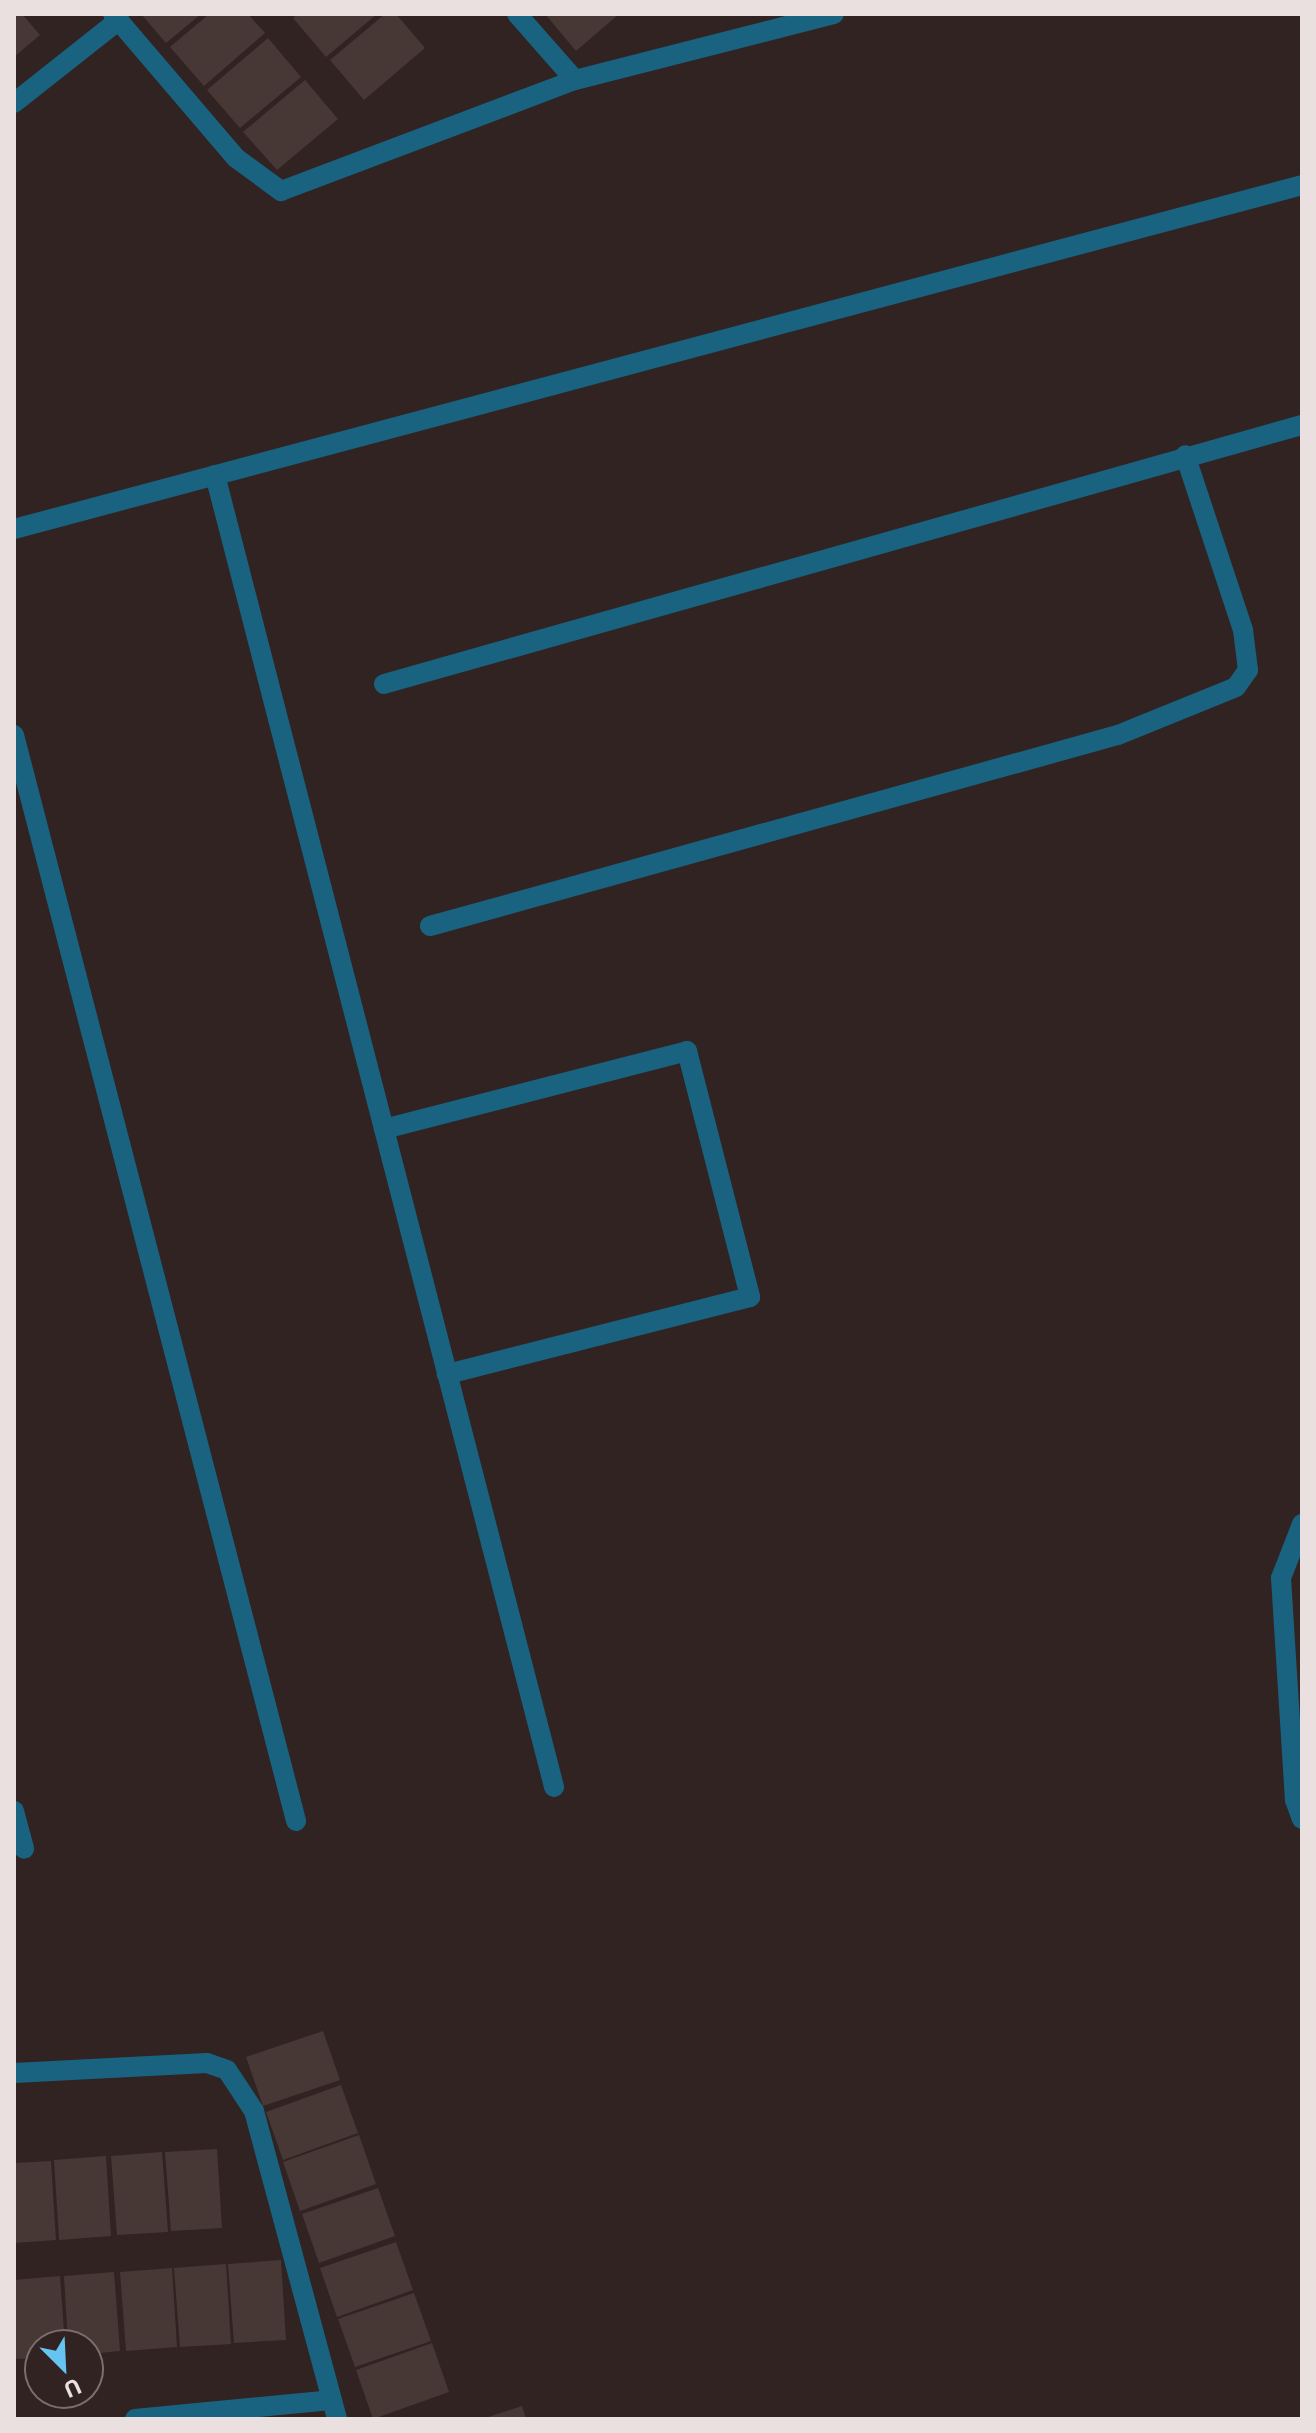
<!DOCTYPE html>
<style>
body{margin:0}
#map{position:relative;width:1316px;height:2433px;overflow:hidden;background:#312321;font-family:"Open Sans",sans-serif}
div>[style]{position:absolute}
.building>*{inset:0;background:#473835}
.minor>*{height:20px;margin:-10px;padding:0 10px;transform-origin:10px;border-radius:10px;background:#196381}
span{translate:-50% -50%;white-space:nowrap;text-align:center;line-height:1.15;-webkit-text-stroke:6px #312321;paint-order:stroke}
.frame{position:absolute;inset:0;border:16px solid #eae0df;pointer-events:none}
.north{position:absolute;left:24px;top:2329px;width:80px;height:80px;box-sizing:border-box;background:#312321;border:2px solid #7b6f6d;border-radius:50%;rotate:156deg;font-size:22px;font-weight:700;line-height:32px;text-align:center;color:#eae0df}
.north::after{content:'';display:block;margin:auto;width:28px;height:36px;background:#67c4f0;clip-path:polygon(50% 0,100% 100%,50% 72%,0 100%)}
</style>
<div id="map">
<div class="building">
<div style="clip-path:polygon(14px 14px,22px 14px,40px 35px,14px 57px)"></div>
<div style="clip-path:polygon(141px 14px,201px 14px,166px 43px)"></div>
<div style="clip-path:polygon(209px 14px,248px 14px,265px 33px,204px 86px,170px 47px)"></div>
<div style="clip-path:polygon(298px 14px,377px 14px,326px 57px,293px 18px)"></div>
<div style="clip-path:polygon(385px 14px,396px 14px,425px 48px,364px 100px,330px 60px)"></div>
<div style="clip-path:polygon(545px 14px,619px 14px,576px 51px)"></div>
<div style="clip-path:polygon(268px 38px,301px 77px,240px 128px,207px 90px)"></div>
<div style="clip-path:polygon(305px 80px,338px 119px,277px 170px,243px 132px)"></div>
<div style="clip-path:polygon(323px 2031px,340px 2080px,263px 2106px,246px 2057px)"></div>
<div style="clip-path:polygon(341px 2085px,358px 2133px,283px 2160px,266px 2112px)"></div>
<div style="clip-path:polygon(359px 2135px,376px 2184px,300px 2211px,283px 2162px)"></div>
<div style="clip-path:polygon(217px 2149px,222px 2228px,171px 2231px,165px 2152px)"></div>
<div style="clip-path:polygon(162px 2152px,168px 2232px,117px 2235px,111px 2156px)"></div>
<div style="clip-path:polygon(106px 2156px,111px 2236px,59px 2240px,54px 2160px)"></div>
<div style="clip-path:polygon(51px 2161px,56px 2240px,14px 2243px,14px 2163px)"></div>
<div style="clip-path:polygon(378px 2188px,395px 2236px,319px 2263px,302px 2214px)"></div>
<div style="clip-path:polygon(396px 2242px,413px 2290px,337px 2317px,320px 2268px)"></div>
<div style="clip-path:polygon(281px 2260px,286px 2340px,234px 2343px,228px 2264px)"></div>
<div style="clip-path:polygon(226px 2264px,231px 2344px,180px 2347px,174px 2268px)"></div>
<div style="clip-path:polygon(172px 2268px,177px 2347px,126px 2351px,120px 2272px)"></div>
<div style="clip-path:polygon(114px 2272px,120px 2351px,88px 2354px,88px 2345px,68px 2345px,64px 2276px)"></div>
<div style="clip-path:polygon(60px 2276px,65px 2345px,40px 2345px,40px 2358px,14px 2359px,14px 2280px)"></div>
<div style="clip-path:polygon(414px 2293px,431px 2341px,355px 2367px,338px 2319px)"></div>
<div style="clip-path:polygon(432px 2343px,449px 2392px,373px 2419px,356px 2370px)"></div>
<div style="clip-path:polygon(522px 2406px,526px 2419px,485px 2419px,485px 2418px)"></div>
</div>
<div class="minor">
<div style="left:113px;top:14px;width:189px;rotate:49.5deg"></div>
<div style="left:236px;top:158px;width:56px;rotate:36.3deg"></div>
<div style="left:281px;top:191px;width:314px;rotate:-20.7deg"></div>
<div style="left:575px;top:80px;width:267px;rotate:-14.3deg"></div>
<div style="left:517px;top:14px;width:88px;rotate:48.7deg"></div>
<div style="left:14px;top:103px;width:134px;rotate:-38.3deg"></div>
<div style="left:215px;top:475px;width:1355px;rotate:75.51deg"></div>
<div style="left:14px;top:529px;width:1333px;rotate:-14.95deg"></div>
<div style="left:384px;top:684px;width:954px;rotate:-15.76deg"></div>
<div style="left:14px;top:735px;width:1122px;rotate:75.44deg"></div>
<div style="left:430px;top:926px;width:714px;rotate:-15.52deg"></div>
<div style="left:1118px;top:735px;width:127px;rotate:-22.1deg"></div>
<div style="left:1236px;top:687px;width:21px;rotate:-55deg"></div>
<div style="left:1248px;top:670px;width:40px;rotate:-97.1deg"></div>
<div style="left:1243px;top:630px;width:184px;rotate:-108.3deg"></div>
<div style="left:384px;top:1129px;width:313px;rotate:-14.4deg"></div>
<div style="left:687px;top:1051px;width:254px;rotate:75.6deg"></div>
<div style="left:750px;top:1297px;width:313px;rotate:165.7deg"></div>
<div style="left:1302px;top:1524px;width:58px;rotate:111.3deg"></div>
<div style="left:1281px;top:1578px;width:222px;rotate:86.4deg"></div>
<div style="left:1295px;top:1800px;width:20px;rotate:70deg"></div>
<div style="left:14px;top:1811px;width:39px;rotate:75deg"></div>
<div style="left:14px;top:2073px;width:193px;rotate:-3deg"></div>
<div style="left:207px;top:2063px;width:21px;rotate:19deg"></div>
<div style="left:227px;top:2070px;width:49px;rotate:56.6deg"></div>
<div style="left:254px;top:2111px;width:319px;rotate:74.9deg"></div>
<div style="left:135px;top:2419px;width:197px;rotate:-5.5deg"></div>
</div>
<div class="frame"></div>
<div class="north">U</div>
</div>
